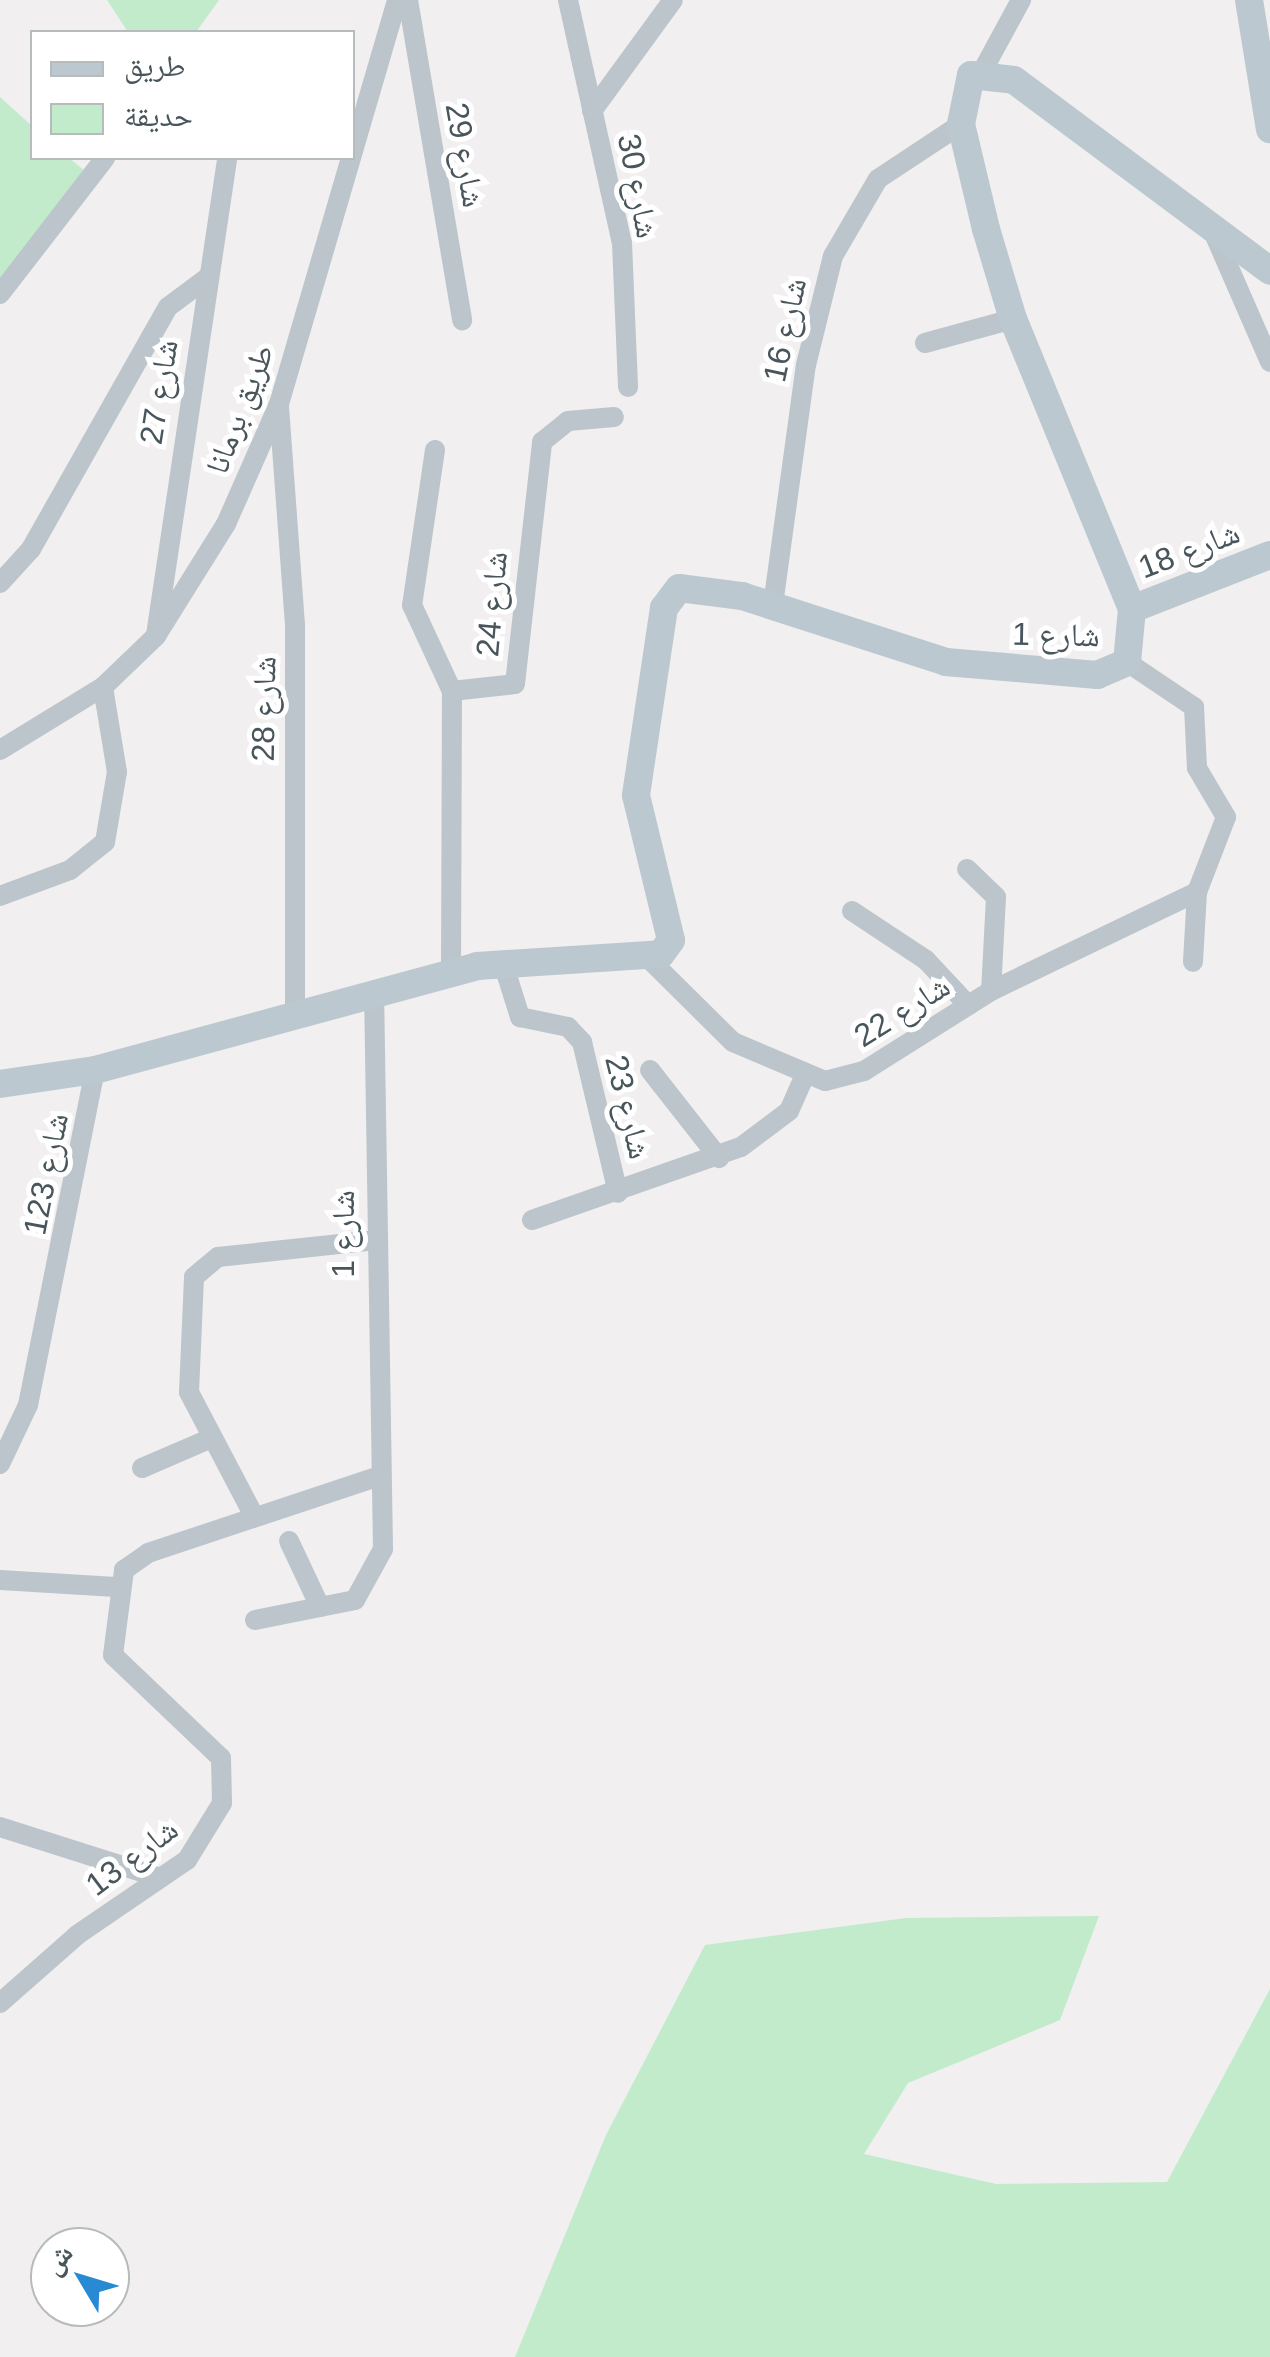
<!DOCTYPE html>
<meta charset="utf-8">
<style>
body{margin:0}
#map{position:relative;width:1270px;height:2357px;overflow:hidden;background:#f1efef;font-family:Arial,"Noto Naskh Arabic",sans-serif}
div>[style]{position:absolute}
.green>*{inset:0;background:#c1ebcb}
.street>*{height:20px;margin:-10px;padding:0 10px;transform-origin:10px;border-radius:10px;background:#bbc5cb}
.secondary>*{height:28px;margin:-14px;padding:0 14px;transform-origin:14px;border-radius:14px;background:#bcc8cf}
span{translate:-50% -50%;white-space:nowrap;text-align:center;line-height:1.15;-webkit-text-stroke:10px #fff;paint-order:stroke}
.street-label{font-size:32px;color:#48555b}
.legend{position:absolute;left:30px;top:30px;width:325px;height:130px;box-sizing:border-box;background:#fff;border:2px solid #b6bbbd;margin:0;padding:12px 18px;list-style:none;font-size:30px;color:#48555b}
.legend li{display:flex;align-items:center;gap:20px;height:50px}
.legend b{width:50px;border:2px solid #b6bbbd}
.north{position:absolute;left:30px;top:2227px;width:100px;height:100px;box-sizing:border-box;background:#fff;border:2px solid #b6bbbd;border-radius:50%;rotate:308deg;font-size:28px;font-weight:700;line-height:40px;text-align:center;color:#48555b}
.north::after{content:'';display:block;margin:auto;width:35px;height:45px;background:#278ad3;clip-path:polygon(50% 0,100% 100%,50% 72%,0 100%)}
</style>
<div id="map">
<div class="green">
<div style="clip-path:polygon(107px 0,219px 0,196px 32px,128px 32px)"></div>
<div style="clip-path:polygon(0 97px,32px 126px,32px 158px,69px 158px,84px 170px,0 285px)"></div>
<div style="clip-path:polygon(1099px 1916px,1060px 2020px,908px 2083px,864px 2154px,996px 2184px,1167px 2182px,1270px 1989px,1270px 2357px,515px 2357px,606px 2135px,705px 1945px,906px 1918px)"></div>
</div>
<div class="street">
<div style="left:408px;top:0;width:325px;rotate:80.4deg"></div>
<div style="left:568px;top:0;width:249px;rotate:77.5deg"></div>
<div style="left:622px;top:243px;width:144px;rotate:87.6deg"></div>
<div style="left:983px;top:70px;width:80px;rotate:-61.5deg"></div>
<div style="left:592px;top:111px;width:137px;rotate:-53.9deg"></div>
<div style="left:1212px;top:229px;width:145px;rotate:66.4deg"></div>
<div style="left:0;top:294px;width:172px;rotate:-52.3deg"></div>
<div style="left:925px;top:343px;width:91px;rotate:-15.3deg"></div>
<div style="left:279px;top:407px;width:218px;rotate:85.8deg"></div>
<div style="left:295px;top:624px;width:390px;rotate:90deg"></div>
<div style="left:435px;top:450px;width:157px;rotate:98.4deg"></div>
<div style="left:412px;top:605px;width:95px;rotate:65.1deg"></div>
<div style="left:0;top:583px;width:46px;rotate:-47.6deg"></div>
<div style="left:31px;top:549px;width:278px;rotate:-60.5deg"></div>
<div style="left:168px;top:307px;width:49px;rotate:-36.6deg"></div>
<div style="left:773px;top:605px;width:242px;rotate:-82.2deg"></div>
<div style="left:806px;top:365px;width:112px;rotate:-76.1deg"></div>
<div style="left:833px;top:256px;width:89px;rotate:-59.7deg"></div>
<div style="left:878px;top:179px;width:100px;rotate:-33.5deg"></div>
<div style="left:156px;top:635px;width:482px;rotate:-81.5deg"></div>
<div style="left:1127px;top:662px;width:81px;rotate:33.9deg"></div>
<div style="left:1194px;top:707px;width:61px;rotate:87.2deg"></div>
<div style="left:1197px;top:768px;width:57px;rotate:59.4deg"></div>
<div style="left:1226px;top:817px;width:80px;rotate:111.1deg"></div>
<div style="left:1197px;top:892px;width:70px;rotate:93.3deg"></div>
<div style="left:0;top:750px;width:121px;rotate:-31.5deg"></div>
<div style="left:103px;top:687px;width:74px;rotate:-43.9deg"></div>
<div style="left:156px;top:636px;width:132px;rotate:-58deg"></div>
<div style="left:226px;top:524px;width:131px;rotate:-66.2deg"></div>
<div style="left:279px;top:404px;width:421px;rotate:-73.7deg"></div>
<div style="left:967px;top:869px;width:40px;rotate:44deg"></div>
<div style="left:996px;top:897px;width:94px;rotate:93deg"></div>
<div style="left:0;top:896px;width:75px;rotate:-20.4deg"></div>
<div style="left:70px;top:870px;width:45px;rotate:-38.7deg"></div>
<div style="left:105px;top:842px;width:71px;rotate:-80.3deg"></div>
<div style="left:117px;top:772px;width:86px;rotate:-99.4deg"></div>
<div style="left:852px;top:911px;width:89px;rotate:33.5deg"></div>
<div style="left:926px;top:960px;width:62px;rotate:47deg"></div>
<div style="left:647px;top:957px;width:121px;rotate:44.7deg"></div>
<div style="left:733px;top:1042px;width:100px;rotate:23deg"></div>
<div style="left:825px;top:1081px;width:40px;rotate:-14.4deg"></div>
<div style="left:864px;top:1071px;width:150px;rotate:-32.2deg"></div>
<div style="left:991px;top:991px;width:229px;rotate:-25.7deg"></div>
<div style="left:503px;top:963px;width:57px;rotate:72.5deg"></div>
<div style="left:520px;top:1017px;width:49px;rotate:11.8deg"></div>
<div style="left:568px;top:1027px;width:21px;rotate:47deg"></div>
<div style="left:582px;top:1042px;width:155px;rotate:76.6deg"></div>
<div style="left:451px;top:972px;width:281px;rotate:-89.8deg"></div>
<div style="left:452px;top:691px;width:63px;rotate:-6.3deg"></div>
<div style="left:515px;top:684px;width:244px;rotate:-83.6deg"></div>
<div style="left:542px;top:442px;width:33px;rotate:-39deg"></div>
<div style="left:568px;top:421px;width:46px;rotate:-5deg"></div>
<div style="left:650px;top:1070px;width:112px;rotate:51.9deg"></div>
<div style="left:532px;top:1220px;width:221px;rotate:-19.3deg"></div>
<div style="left:741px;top:1147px;width:60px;rotate:-36.9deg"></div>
<div style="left:789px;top:1111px;width:36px;rotate:-66deg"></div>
<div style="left:0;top:1464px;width:65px;rotate:-64.6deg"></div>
<div style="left:28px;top:1405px;width:342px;rotate:-78.7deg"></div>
<div style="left:142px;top:1468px;width:71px;rotate:-23.3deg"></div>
<div style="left:254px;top:1516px;width:140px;rotate:-117.7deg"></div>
<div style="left:189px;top:1392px;width:115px;rotate:-87.5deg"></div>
<div style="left:194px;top:1277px;width:31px;rotate:-40deg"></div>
<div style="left:218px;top:1257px;width:161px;rotate:-6.1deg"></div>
<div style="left:289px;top:1541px;width:73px;rotate:64.8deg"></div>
<div style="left:0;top:1580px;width:116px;rotate:3.5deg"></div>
<div style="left:255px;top:1620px;width:102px;rotate:-11.3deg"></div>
<div style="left:355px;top:1600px;width:58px;rotate:-61.2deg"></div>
<div style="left:383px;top:1549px;width:558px;rotate:-90.92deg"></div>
<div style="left:0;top:1827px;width:166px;rotate:17.6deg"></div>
<div style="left:0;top:2003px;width:103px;rotate:-41.4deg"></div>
<div style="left:77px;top:1935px;width:133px;rotate:-34.3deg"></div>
<div style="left:187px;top:1860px;width:67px;rotate:-58.4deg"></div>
<div style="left:222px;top:1803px;width:45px;rotate:-91.3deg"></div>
<div style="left:221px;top:1758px;width:149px;rotate:-136.4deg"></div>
<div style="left:113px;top:1655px;width:86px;rotate:-82.6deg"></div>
<div style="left:124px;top:1570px;width:29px;rotate:-35deg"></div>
<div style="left:148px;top:1553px;width:241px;rotate:-18.4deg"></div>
</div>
<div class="secondary">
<div style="left:1249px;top:0;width:131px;rotate:80.8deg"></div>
<div style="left:1132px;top:609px;width:148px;rotate:-21.4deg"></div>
<div style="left:0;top:1084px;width:96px;rotate:-8.4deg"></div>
<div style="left:95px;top:1070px;width:396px;rotate:-15.2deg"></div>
<div style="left:477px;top:966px;width:184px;rotate:-3.7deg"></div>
<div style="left:661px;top:954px;width:17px;rotate:-54deg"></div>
<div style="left:671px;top:940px;width:149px;rotate:-103.6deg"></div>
<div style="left:636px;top:795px;width:189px;rotate:-81.5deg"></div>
<div style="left:664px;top:608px;width:25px;rotate:-53deg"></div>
<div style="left:679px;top:588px;width:64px;rotate:7.2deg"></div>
<div style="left:742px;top:596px;width:214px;rotate:17.9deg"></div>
<div style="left:946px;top:662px;width:152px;rotate:4.9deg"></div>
<div style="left:1097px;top:675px;width:33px;rotate:-23deg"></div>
<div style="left:1127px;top:662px;width:53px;rotate:-84.6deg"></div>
<div style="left:1132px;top:609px;width:313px;rotate:-112.3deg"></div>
<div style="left:1013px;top:319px;width:94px;rotate:-106.7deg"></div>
<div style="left:986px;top:229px;width:108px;rotate:-103.4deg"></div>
<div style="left:961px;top:124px;width:50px;rotate:-78.5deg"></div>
<div style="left:971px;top:75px;width:43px;rotate:6.6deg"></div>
<div style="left:1014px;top:80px;width:319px;rotate:36.7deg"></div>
</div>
<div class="street-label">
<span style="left:465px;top:155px;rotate:80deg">شارع 29</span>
<span style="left:638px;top:186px;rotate:79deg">شارع 30</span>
<span style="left:785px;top:330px;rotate:-78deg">شارع 16</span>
<span style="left:159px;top:392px;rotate:-81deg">شارع 27</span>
<span style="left:240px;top:409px;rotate:-69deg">طريق برمانا</span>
<span style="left:1189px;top:550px;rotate:-21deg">شارع 18</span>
<span style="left:492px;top:604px;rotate:-85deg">شارع 24</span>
<span style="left:1056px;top:635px;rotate:1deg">شارع 1</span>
<span style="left:264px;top:709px;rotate:-89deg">شارع 28</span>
<span style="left:902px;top:1011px;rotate:-32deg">شارع 22</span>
<span style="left:628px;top:1107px;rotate:76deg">شارع 23</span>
<span style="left:46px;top:1174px;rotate:-79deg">شارع 123</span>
<span style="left:343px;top:1234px;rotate:-90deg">شارع 1</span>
<span style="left:132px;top:1857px;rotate:-37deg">شارع 13</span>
</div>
<ul class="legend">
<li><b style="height:12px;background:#bcc8cf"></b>طريق</li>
<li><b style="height:28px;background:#c1ebcb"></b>حديقة</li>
</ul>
<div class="north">ش</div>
</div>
